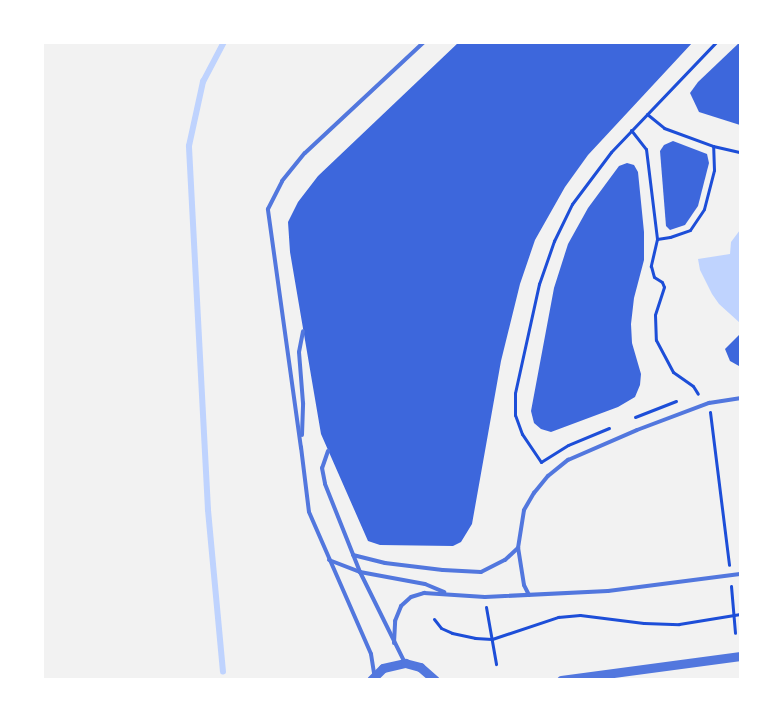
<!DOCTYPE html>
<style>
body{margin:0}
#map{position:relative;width:783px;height:722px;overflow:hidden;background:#f2f2f2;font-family:"PT Sans",sans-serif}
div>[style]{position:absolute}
.water>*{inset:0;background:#bfd3fe}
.stream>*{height:5.5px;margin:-2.75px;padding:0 2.75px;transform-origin:2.75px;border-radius:2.75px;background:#bfd3fe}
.building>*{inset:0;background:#3d67dc}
.path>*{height:3px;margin:-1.5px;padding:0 1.5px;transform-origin:1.5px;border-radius:1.5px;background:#1d4ed8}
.service>*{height:4px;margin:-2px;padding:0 2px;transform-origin:2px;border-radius:2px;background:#5277de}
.tertiary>*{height:9px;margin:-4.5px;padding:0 4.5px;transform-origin:4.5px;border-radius:4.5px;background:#5277de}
span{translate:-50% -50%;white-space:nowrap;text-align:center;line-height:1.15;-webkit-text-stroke:5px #fff;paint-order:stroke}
.frame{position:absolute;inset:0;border:44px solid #fff;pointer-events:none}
</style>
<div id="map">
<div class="water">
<div style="clip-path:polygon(740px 230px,740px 323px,719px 304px,712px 294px,700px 270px,698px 259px,730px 254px,731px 242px)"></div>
</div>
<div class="stream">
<div style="left:223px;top:672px;width:163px;rotate:-95.3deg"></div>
<div style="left:208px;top:510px;width:364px;rotate:-93deg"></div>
<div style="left:189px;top:146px;width:66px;rotate:-77.7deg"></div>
<div style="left:203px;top:82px;width:45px;rotate:-62.3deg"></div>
</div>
<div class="building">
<div style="clip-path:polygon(459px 42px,693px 42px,588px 155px,565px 187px,535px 240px,520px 284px,501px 361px,472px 524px,461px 542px,453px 546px,380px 545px,368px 541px,321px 434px,290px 252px,288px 222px,298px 202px,318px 176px)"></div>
<div style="clip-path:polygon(740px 42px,740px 125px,699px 112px,690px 93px,698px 82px)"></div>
<div style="clip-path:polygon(673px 141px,707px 154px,709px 163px,698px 206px,685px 225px,670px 230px,666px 226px,660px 151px,664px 145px)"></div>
<div style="clip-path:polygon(627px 163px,634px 165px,638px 172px,644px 232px,644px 260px,634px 298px,631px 324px,632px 343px,641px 374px,640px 385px,635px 397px,618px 407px,551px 432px,541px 429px,534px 423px,531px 411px,554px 288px,568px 244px,588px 208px,619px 166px)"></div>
<div style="clip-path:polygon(740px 334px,740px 366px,739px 366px,730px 361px,725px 349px)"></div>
</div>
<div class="path">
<div style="left:647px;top:114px;width:22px;rotate:39deg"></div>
<div style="left:664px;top:128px;width:52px;rotate:20.2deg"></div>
<div style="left:713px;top:146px;width:28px;rotate:13deg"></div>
<div style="left:631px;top:130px;width:24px;rotate:52deg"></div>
<div style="left:646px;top:149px;width:91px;rotate:83deg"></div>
<div style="left:657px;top:239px;width:28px;rotate:103deg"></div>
<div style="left:651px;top:266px;width:11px;rotate:75deg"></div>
<div style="left:654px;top:277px;width:9px;rotate:32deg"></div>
<div style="left:662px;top:282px;width:5px;rotate:68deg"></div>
<div style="left:664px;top:287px;width:29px;rotate:108deg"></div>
<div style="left:655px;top:315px;width:25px;rotate:88deg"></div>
<div style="left:656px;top:340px;width:36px;rotate:62deg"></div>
<div style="left:673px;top:372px;width:24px;rotate:35deg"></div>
<div style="left:693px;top:386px;width:9px;rotate:58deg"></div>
<div style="left:657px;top:239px;width:13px;rotate:-9deg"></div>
<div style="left:670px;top:237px;width:21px;rotate:-19deg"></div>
<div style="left:690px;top:230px;width:25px;rotate:-56deg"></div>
<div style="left:704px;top:209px;width:40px;rotate:-75.6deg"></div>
<div style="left:714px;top:170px;width:24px;rotate:-92deg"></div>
<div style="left:710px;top:412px;width:154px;rotate:82.9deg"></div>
<div style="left:635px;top:417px;width:44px;rotate:-21.3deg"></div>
<div style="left:609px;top:428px;width:44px;rotate:157.5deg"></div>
<div style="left:568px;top:445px;width:32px;rotate:148deg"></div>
<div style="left:541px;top:462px;width:34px;rotate:-124deg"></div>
<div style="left:522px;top:434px;width:20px;rotate:-110deg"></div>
<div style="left:515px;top:415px;width:22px;rotate:-90deg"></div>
<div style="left:515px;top:393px;width:112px;rotate:-77.6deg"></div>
<div style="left:539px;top:284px;width:46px;rotate:-70.8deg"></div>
<div style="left:554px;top:241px;width:41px;rotate:-64.1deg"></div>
<div style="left:572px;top:204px;width:65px;rotate:-53.1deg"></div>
<div style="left:611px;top:152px;width:152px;rotate:-46.3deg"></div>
<div style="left:731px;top:586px;width:47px;rotate:85.1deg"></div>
<div style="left:486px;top:607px;width:58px;rotate:80deg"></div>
<div style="left:434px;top:619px;width:11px;rotate:52deg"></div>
<div style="left:441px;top:628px;width:12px;rotate:24deg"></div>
<div style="left:452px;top:633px;width:24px;rotate:12deg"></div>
<div style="left:475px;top:638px;width:17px;rotate:3deg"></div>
<div style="left:492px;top:639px;width:70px;rotate:-18.4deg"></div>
<div style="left:558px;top:617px;width:22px;rotate:-5deg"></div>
<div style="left:580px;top:615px;width:64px;rotate:7.1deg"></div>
<div style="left:644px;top:623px;width:35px;rotate:2deg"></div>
<div style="left:679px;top:624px;width:62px;rotate:-9.3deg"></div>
</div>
<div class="service">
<div style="left:302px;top:435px;width:32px;rotate:-88deg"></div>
<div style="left:303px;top:403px;width:51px;rotate:-94.5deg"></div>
<div style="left:299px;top:352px;width:21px;rotate:-79deg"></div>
<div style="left:301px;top:447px;width:65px;rotate:83deg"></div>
<div style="left:309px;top:512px;width:155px;rotate:66.4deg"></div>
<div style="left:371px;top:654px;width:20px;rotate:81deg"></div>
<div style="left:301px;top:448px;width:241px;rotate:-97.9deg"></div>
<div style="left:268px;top:209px;width:31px;rotate:-63deg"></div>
<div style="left:282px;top:181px;width:36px;rotate:-51deg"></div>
<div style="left:305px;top:153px;width:163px;rotate:-43deg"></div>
<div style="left:328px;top:451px;width:18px;rotate:109deg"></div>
<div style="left:322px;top:468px;width:16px;rotate:79deg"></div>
<div style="left:325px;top:484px;width:95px;rotate:68.3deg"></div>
<div style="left:360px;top:572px;width:102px;rotate:63.7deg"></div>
<div style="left:353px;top:555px;width:33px;rotate:14deg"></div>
<div style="left:385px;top:563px;width:58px;rotate:6.9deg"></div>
<div style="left:443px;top:570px;width:38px;rotate:3deg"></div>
<div style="left:481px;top:572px;width:27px;rotate:-27deg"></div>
<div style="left:505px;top:560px;width:18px;rotate:-43deg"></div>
<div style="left:329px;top:560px;width:33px;rotate:21deg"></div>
<div style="left:360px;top:572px;width:66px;rotate:10.5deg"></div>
<div style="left:425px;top:584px;width:21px;rotate:23deg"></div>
<div style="left:529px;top:595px;width:11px;rotate:-117deg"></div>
<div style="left:524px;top:585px;width:37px;rotate:-99deg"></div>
<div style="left:518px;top:548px;width:38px;rotate:-81deg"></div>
<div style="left:524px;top:510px;width:20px;rotate:-60deg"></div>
<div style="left:534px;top:493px;width:22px;rotate:-51deg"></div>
<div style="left:548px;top:476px;width:26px;rotate:-39deg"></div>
<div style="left:568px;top:460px;width:75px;rotate:-23.5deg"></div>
<div style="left:637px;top:430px;width:77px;rotate:-20.6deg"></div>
<div style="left:709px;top:403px;width:31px;rotate:-9deg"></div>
<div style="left:394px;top:643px;width:22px;rotate:-87deg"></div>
<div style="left:395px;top:621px;width:16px;rotate:-68deg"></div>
<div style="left:401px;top:606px;width:13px;rotate:-42deg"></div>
<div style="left:411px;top:597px;width:14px;rotate:-17deg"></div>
<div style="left:424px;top:593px;width:61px;rotate:3.8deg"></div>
<div style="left:485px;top:597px;width:123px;rotate:-2.8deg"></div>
<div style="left:608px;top:591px;width:133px;rotate:-7.3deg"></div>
</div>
<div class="tertiary">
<div style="left:371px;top:680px;width:17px;rotate:-45deg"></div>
<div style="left:383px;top:668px;width:23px;rotate:-13deg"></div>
<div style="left:405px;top:663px;width:16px;rotate:15deg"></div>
<div style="left:420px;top:667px;width:20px;rotate:41deg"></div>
<div style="left:561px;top:680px;width:181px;rotate:-7.6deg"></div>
</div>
<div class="frame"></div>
</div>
